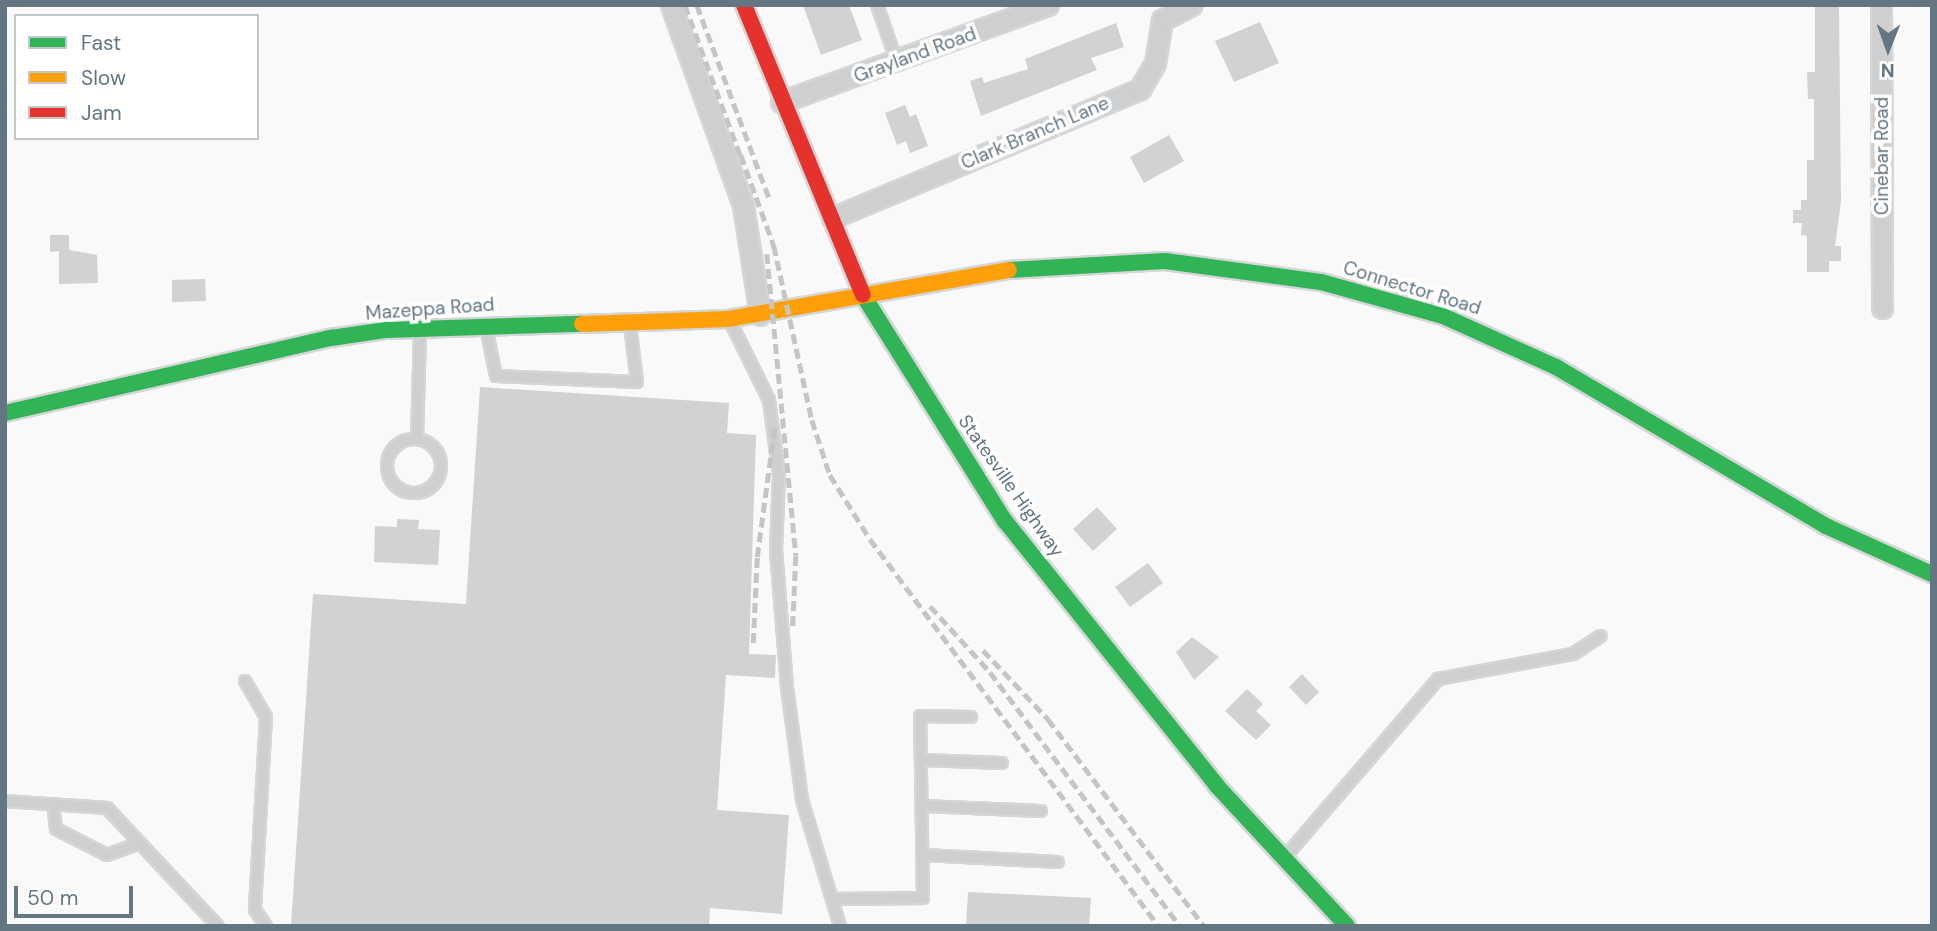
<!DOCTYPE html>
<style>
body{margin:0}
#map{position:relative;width:1937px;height:931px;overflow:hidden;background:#f9f9f9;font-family:"DM Sans",sans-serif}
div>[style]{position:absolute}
.building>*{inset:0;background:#d0d2d3}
.roads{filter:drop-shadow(2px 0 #d5d6d7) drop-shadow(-2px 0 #d5d6d7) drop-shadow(0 2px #d5d6d7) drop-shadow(0 -2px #d5d6d7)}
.lane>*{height:10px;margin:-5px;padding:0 5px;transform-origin:5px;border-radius:5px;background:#cecfd0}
.lane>.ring{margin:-5px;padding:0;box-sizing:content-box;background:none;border:10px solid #cecfd0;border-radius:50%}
.street>*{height:19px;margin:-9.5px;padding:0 9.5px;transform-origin:9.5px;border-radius:9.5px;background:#cecfd0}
.fast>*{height:16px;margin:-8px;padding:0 8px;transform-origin:8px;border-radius:8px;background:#30b455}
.slow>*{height:16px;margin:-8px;padding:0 8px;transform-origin:8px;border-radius:8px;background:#ff9f0a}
.jam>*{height:16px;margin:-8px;padding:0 8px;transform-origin:8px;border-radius:8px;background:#e5322d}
.rail>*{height:4.5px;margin-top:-2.25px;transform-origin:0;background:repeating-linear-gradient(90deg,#c3c5c6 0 10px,transparent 0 15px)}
span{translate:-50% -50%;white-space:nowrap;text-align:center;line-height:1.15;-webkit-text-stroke:7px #fff;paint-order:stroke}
.street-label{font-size:19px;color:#657683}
.frame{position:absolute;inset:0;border:7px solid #657683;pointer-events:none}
.legend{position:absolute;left:14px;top:14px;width:245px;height:126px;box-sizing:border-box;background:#fff;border:2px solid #c1c8cd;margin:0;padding:9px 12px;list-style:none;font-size:21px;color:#657683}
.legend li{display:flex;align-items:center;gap:14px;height:35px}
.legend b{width:35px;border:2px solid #c1c8cd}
.north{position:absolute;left:1853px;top:14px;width:70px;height:70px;-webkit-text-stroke:5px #fff;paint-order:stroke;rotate:181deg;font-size:19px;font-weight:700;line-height:28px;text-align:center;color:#657683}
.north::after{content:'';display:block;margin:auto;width:24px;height:32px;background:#657683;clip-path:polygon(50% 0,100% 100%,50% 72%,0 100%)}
.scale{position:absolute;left:14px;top:886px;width:119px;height:32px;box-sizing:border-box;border:4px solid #657683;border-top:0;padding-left:9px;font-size:21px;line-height:24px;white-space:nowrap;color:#657683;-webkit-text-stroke:5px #fff;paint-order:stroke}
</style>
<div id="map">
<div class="building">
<div style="clip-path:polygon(803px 5px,849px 5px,862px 40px,821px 55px)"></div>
<div style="clip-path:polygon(1815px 5px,1839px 5px,1841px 201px,1835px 246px,1841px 246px,1841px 261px,1829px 261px,1829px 272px,1807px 272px,1807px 236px,1801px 235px,1802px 223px,1793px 223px,1793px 210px,1801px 210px,1801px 200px,1807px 200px,1807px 160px,1814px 160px,1814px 99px,1808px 99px,1807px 72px,1815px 72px)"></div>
<div style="clip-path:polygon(1260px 22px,1279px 63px,1234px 82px,1215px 41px)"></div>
<div style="clip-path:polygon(1116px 23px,1124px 47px,1091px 58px,1097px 70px,981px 116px,970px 81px,982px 77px,984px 83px,1028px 69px,1025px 59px)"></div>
<div style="clip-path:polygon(905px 105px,910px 117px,916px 114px,928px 146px,910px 153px,906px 141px,897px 145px,885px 113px)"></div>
<div style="clip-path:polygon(1169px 135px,1184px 161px,1144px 183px,1130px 157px)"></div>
<div style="clip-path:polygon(50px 235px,69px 235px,69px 250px,97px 255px,98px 283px,59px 284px,59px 251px,50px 252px)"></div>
<div style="clip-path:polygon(205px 279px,206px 301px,172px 302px,172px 280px)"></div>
<div style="clip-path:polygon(480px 387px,729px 403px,727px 433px,756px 435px,749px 654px,776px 655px,775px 678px,726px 675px,717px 810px,789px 815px,782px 914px,710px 908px,709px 926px,291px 926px,313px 594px,466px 604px)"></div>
<div style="clip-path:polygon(1097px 507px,1117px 529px,1093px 551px,1073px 529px)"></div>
<div style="clip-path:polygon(397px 519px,419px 520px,418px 529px,440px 530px,438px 565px,374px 562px,375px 526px,397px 527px)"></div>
<div style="clip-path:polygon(1148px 563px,1163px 583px,1130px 607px,1115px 587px)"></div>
<div style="clip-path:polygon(1192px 637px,1219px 657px,1194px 680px,1176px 652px)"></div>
<div style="clip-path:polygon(1302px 674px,1319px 692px,1306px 705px,1289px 687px)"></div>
<div style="clip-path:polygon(1247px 689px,1263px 704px,1256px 711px,1271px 725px,1256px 740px,1225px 711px)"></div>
<div style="clip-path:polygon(968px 892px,1091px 898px,1089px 926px,966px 926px)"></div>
</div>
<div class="roads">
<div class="lane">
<div style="left:877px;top:5px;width:60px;rotate:70.7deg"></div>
<div style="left:729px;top:319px;width:90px;rotate:63.7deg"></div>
<div style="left:769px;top:400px;width:76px;rotate:82.4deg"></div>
<div style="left:779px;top:475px;width:75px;rotate:92.3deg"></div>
<div style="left:776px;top:550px;width:137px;rotate:85.4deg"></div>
<div style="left:787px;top:687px;width:114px;rotate:82.4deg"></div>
<div style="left:802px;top:800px;width:132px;rotate:73.2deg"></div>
<div style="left:486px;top:327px;width:50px;rotate:78.5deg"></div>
<div style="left:496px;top:376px;width:141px;rotate:2.4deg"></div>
<div style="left:637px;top:382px;width:57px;rotate:-97deg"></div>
<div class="ring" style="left:387px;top:439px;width:44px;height:44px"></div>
<div style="left:417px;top:439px;width:108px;rotate:-88.4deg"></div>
<div style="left:245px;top:681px;width:42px;rotate:59.7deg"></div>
<div style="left:266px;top:717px;width:193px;rotate:93.3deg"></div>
<div style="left:255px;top:910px;width:19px;rotate:55deg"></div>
<div style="left:922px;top:760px;width:80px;rotate:2.1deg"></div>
<div style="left:5px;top:801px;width:102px;rotate:3.9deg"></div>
<div style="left:107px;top:808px;width:162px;rotate:46.8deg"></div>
<div style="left:53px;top:804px;width:25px;rotate:83deg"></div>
<div style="left:56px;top:829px;width:57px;rotate:27deg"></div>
<div style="left:107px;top:855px;width:35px;rotate:-20deg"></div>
<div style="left:923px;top:806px;width:118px;rotate:2.4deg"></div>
<div style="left:924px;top:855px;width:134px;rotate:3deg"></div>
<div style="left:1285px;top:857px;width:235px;rotate:-49.3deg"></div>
<div style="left:1438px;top:679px;width:137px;rotate:-10.5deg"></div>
<div style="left:1573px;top:654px;width:33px;rotate:-33deg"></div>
<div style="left:832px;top:899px;width:91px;rotate:-0.6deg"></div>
<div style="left:923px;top:898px;width:182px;rotate:-90.9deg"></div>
<div style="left:920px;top:716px;width:51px;rotate:1.1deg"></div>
</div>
<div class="street">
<div style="left:671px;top:5px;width:213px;rotate:70.2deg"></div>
<div style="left:743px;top:205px;width:111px;rotate:81.2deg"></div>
<div style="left:1881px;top:5px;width:303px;rotate:89.8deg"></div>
<div style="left:781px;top:102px;width:284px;rotate:-20deg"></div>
<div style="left:832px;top:218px;width:334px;rotate:-22.7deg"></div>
<div style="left:1140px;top:89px;width:30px;rotate:-60deg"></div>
<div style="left:1155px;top:63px;width:44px;rotate:-80.8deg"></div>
<div style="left:1162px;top:20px;width:33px;rotate:-27deg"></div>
</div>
<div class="fast">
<div style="left:1009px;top:270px;width:156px;rotate:-3.3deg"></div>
<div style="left:1165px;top:261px;width:157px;rotate:7.7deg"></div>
<div style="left:1321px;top:282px;width:127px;rotate:15.6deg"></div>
<div style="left:1443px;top:316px;width:124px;rotate:24.3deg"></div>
<div style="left:1556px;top:367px;width:313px;rotate:30.5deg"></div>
<div style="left:1826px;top:526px;width:116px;rotate:24.4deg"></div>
<div style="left:863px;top:295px;width:267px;rotate:57.9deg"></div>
<div style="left:1005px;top:521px;width:339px;rotate:51.3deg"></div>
<div style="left:1217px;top:786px;width:191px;rotate:47.1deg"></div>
<div style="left:5px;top:413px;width:335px;rotate:-13deg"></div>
<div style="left:331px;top:338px;width:56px;rotate:-8.3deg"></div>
<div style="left:386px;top:330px;width:196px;rotate:-1.8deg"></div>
</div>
<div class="slow">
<div style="left:582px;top:324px;width:146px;rotate:-2deg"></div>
<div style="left:728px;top:319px;width:285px;rotate:-9.9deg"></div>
</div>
<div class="jam">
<div style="left:744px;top:5px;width:313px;rotate:67.7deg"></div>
</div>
</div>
<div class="rail">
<div style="left:685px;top:5px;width:168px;rotate:69.8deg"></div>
<div style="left:697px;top:5px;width:206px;rotate:69.5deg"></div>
<div style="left:741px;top:155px;width:97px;rotate:70.1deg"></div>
<div style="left:774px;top:246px;width:178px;rotate:77.7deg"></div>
<div style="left:812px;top:420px;width:58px;rotate:71.9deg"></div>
<div style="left:830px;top:475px;width:75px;rotate:58deg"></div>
<div style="left:870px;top:539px;width:482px;rotate:53.3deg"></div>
<div style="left:767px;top:254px;width:303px;rotate:84.5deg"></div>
<div style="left:796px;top:556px;width:70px;rotate:92.5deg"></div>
<div style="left:930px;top:606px;width:89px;rotate:47.7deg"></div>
<div style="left:990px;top:672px;width:317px;rotate:53.2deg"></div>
<div style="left:753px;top:643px;width:86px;rotate:-87.3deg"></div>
<div style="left:757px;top:557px;width:134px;rotate:-82.3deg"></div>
<div style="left:983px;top:650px;width:95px;rotate:46.7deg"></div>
<div style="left:1048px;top:719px;width:259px;rotate:53deg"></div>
</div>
<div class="street-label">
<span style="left:915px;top:55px;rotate:-20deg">Grayland Road</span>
<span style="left:1035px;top:133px;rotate:-23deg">Clark Branch Lane</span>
<span style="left:1882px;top:156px;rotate:-90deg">Cinebar Road</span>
<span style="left:1412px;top:288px;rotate:17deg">Connector Road</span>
<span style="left:430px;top:309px;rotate:-4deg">Mazeppa Road</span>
<span style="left:1011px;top:486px;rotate:55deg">Statesville Highway</span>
</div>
<div class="frame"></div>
<ul class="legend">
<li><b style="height:9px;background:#30b455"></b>Fast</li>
<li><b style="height:9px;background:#ff9f0a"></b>Slow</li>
<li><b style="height:9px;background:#e5322d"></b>Jam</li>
</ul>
<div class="north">N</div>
<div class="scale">50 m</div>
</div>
